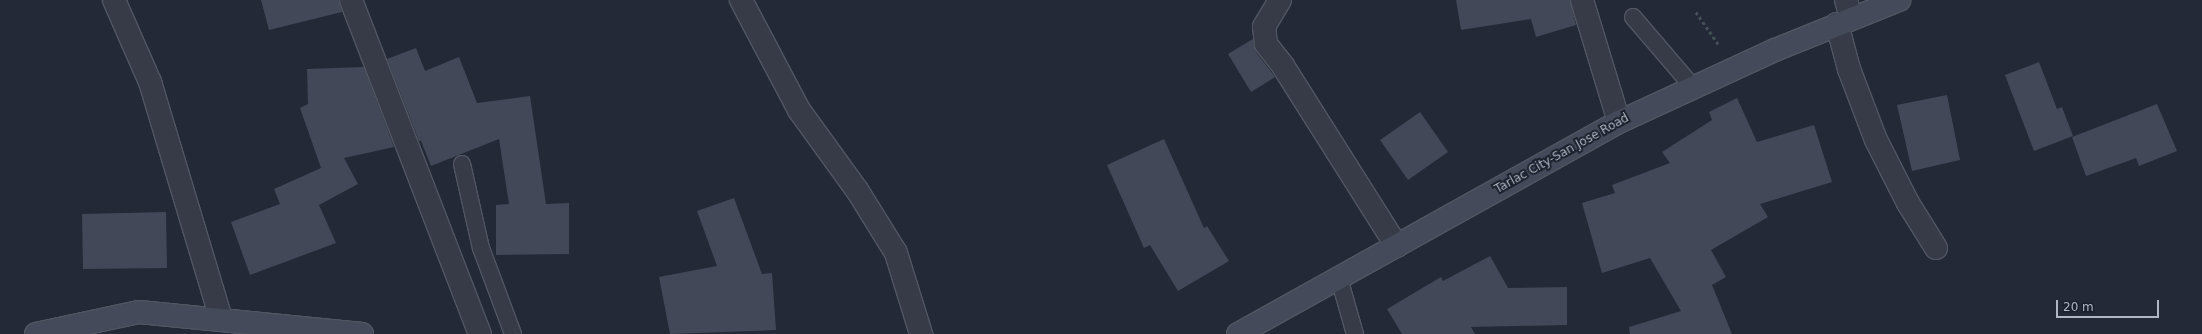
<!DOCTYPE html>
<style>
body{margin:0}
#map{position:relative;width:2202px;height:334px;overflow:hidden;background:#232937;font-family:"DejaVu Sans",sans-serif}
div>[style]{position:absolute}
.building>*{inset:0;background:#424858}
.path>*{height:2.5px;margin-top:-1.25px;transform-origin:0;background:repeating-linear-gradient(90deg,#445257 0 3px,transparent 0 6px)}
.roads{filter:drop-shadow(1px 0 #515662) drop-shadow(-1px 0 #515662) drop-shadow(0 1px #515662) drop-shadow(0 -1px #515662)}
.service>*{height:16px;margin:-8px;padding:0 8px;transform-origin:8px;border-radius:8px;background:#363b47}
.minor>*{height:22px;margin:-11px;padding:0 11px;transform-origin:11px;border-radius:11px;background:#363b47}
.secondary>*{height:22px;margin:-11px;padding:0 11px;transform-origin:11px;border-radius:11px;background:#444a5a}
span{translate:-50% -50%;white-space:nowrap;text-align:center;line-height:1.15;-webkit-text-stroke:4px #1b202c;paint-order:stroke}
.street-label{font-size:12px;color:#b1b6c4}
.scale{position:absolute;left:2056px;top:300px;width:103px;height:18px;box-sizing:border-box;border:2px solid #b1b6c4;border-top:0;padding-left:5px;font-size:12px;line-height:14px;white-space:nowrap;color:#b1b6c4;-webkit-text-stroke:3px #1b202c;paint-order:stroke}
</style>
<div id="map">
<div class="building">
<div style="clip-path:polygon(261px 0,339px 0,342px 12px,269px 30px)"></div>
<div style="clip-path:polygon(1456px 0,1570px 0,1576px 25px,1536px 37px,1531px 19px,1461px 30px)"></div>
<div style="clip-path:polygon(1253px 39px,1256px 52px,1275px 77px,1251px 92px,1228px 54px)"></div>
<div style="clip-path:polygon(416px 48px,425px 71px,459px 57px,477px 103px,530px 96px,546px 204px,569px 203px,569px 254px,496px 255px,496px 205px,509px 204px,499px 139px,431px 166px,421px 141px,419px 141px,387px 59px)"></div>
<div style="clip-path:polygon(2039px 62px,2057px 109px,2062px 107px,2073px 136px,2034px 151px,2005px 75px)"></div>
<div style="clip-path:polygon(364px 67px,394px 147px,344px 158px,358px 184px,319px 205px,336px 243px,250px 275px,231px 222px,280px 204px,274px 189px,321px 168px,300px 108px,308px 104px,307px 69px)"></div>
<div style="clip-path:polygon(1947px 95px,1960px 160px,1912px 171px,1897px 105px)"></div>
<div style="clip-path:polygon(1737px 98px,1757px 142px,1814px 125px,1832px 182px,1760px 204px,1768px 217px,1711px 250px,1726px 277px,1712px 285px,1732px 334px,1630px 334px,1629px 327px,1681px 311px,1650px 258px,1602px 273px,1582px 203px,1615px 193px,1612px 185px,1670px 163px,1662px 152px,1712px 120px,1709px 112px)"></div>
<div style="clip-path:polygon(2157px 104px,2177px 151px,2139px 166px,2136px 158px,2086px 176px,2072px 137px)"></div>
<div style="clip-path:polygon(1420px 112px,1448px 152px,1408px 180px,1380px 140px)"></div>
<div style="clip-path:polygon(1164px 139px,1204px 228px,1207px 226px,1229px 261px,1178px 291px,1150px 245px,1144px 248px,1107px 165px)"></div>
<div style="clip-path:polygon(734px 198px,762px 274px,772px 273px,776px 330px,670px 334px,659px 277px,717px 266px,697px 211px)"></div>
<div style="clip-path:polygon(166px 212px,167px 268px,83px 269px,82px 214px)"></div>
<div style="clip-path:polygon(1490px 256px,1508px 288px,1567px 287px,1567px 325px,1471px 327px,1475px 334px,1402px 334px,1387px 309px,1441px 277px,1443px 281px)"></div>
</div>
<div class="path">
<div style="left:1696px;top:12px;width:40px;rotate:55.1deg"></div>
</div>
<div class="roads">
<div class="service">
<div style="left:1633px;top:17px;width:92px;rotate:49.4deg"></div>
<div style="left:462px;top:164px;width:86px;rotate:77.3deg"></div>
<div style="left:481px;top:248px;width:92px;rotate:69.6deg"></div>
<div style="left:1339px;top:278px;width:58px;rotate:74.1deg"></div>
</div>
<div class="minor">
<div style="left:114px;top:0;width:90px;rotate:66.3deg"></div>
<div style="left:150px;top:82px;width:247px;rotate:73.3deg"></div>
<div style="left:351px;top:0;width:358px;rotate:68.9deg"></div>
<div style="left:741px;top:0;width:124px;rotate:62.2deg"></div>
<div style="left:799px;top:110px;width:99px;rotate:54.1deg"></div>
<div style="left:857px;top:190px;width:74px;rotate:58.2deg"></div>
<div style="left:896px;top:253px;width:85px;rotate:72.8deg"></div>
<div style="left:1280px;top:0;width:31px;rotate:121deg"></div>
<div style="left:1264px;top:27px;width:17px;rotate:83deg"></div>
<div style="left:1266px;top:44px;width:28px;rotate:52deg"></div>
<div style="left:1283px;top:66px;width:213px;rotate:57.7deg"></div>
<div style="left:1582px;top:0;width:127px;rotate:73.1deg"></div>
<div style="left:1846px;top:0;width:19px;rotate:74deg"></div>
<div style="left:1837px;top:24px;width:47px;rotate:75.1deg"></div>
<div style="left:1849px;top:69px;width:76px;rotate:69.2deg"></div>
<div style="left:1876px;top:140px;width:71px;rotate:63.1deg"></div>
<div style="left:1908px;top:203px;width:53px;rotate:58.1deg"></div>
</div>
<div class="secondary">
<div style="left:36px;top:334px;width:105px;rotate:-12.1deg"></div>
<div style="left:139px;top:312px;width:224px;rotate:5.6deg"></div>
<div style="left:1238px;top:334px;width:436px;rotate:-29.1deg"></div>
<div style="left:1619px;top:122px;width:172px;rotate:-24.8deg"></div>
<div style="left:1775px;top:50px;width:134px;rotate:-22deg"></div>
</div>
</div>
<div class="street-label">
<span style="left:1562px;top:154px;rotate:-29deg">Tarlac City-San Jose Road</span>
</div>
<div class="scale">20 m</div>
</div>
